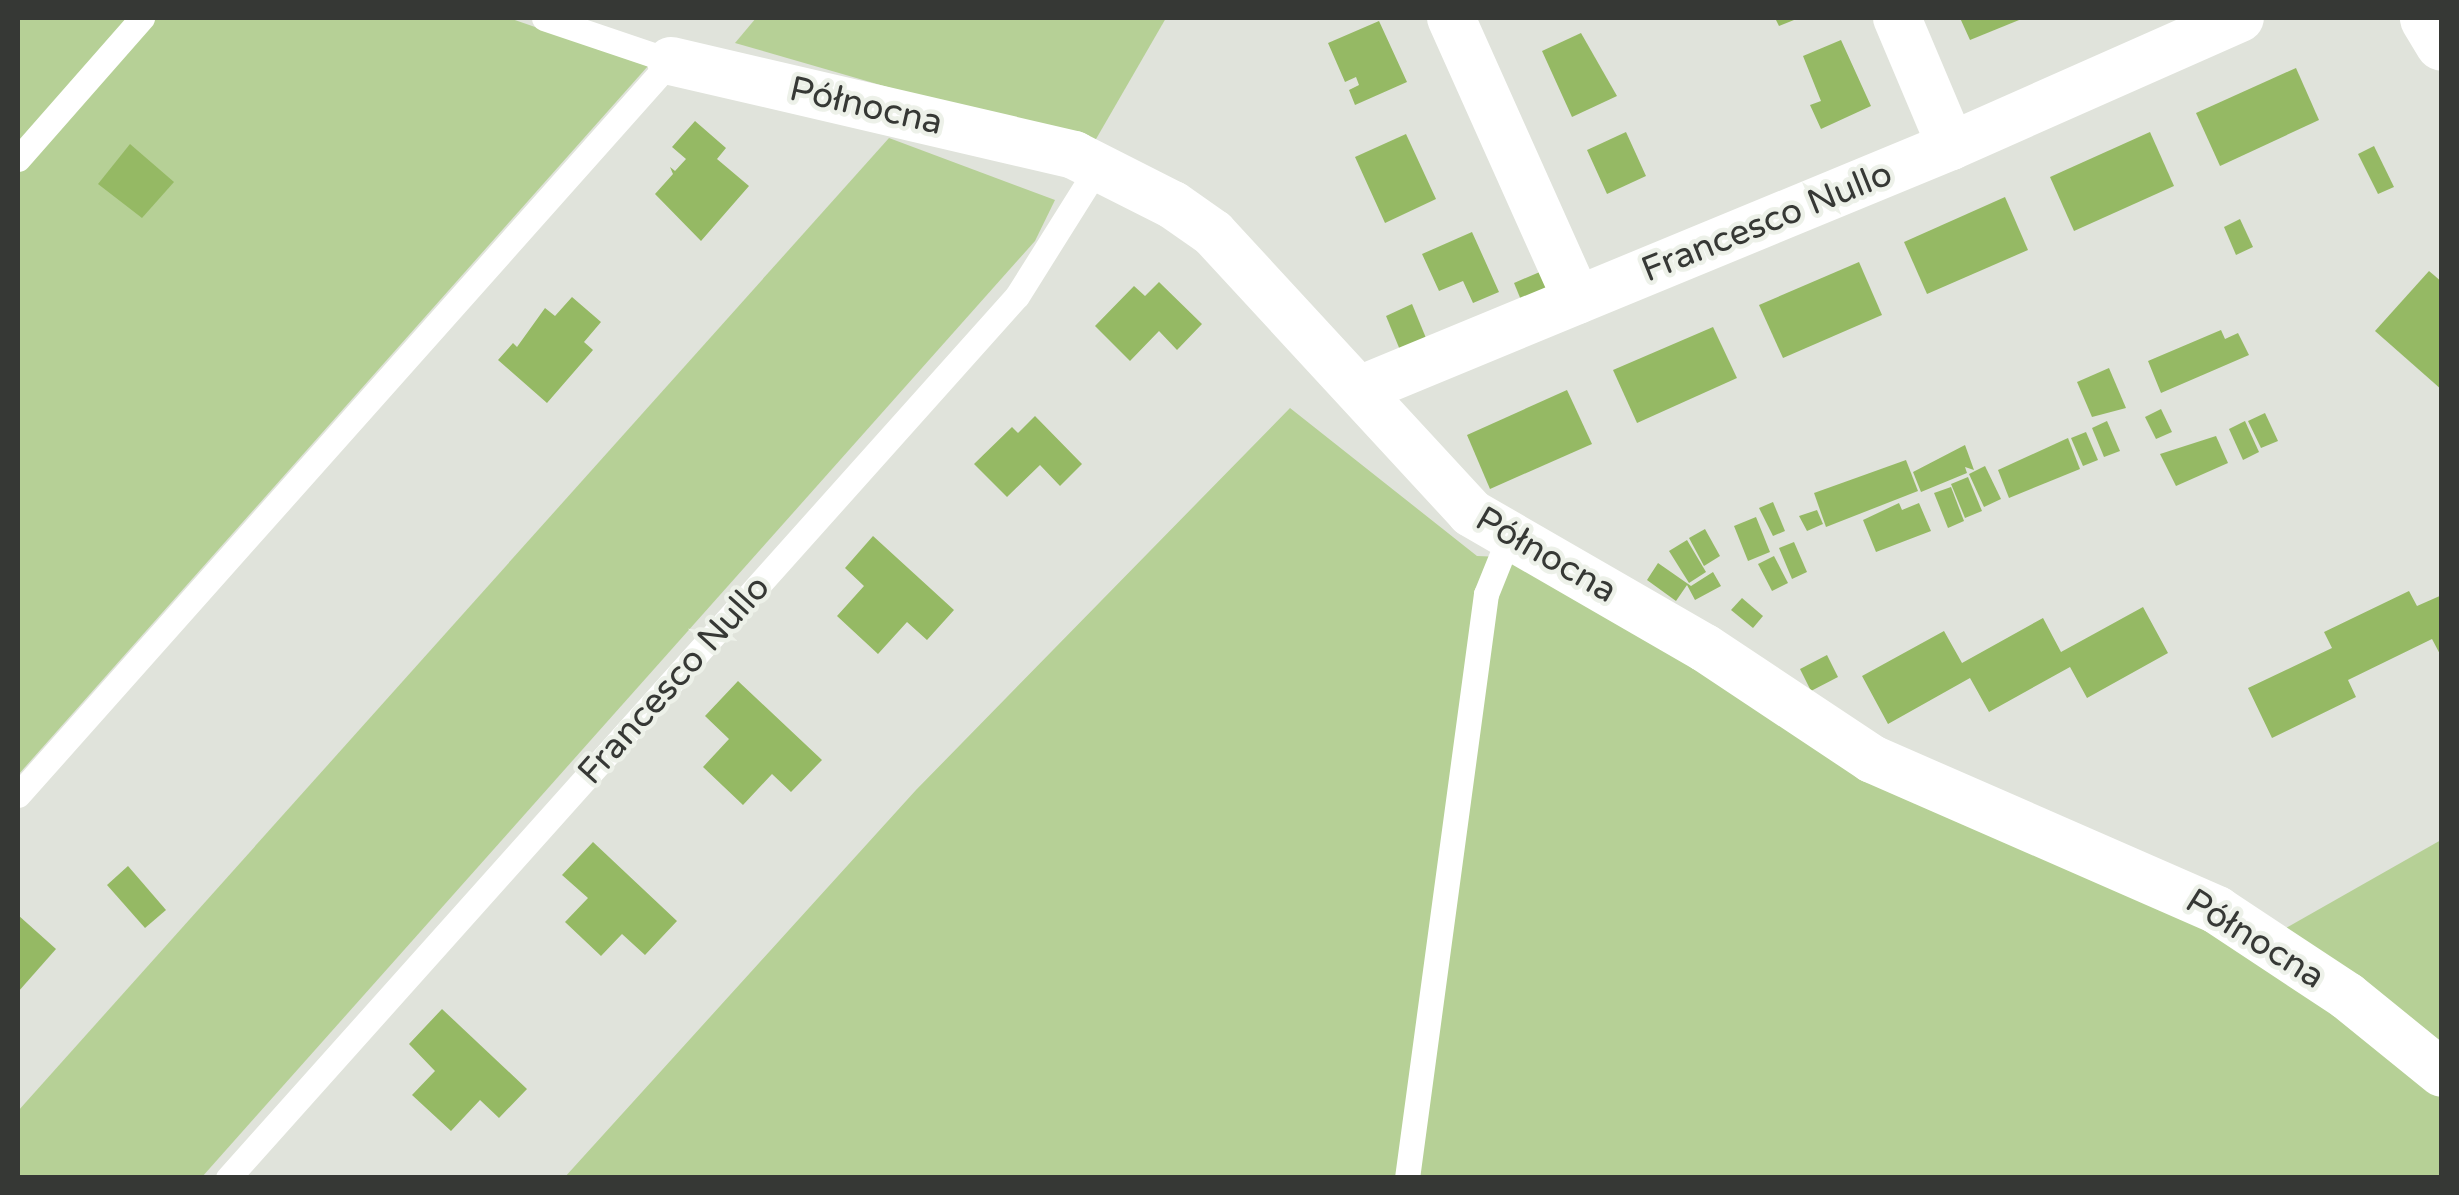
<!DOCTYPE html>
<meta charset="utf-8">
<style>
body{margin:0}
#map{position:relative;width:2459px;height:1195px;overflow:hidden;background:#e0e3db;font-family:"Varela Round",sans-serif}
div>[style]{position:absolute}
.green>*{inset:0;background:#b6d096}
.building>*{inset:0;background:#95b964}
.service>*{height:25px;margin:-12.5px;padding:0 12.5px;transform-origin:12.5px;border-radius:12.5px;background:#fff}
.minor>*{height:48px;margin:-24px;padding:0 24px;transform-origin:24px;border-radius:24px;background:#fff}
.tertiary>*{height:55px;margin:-27.5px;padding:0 27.5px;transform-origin:27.5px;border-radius:27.5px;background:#fff}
span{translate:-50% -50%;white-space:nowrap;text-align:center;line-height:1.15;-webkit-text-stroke:9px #edf1e9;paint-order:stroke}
.street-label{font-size:35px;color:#363835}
.frame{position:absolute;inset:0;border:20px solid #363835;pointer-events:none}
</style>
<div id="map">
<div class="green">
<div style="clip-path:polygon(18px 18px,509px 18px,648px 66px,18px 775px)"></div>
<div style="clip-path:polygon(756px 18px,1166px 18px,1092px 146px,735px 43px)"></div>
<div style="clip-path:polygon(889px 138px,1055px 200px,1035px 241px,202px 1177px,18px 1177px,18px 1111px)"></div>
<div style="clip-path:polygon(1290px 408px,1477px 556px,1501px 557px,2168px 903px,2298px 984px,2442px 1098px,2441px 1178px,564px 1178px,916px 790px)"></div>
<div style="clip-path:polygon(2441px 840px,2441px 1050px,2286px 928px)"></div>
</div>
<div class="building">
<div style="clip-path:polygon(1775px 18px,1799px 18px,1779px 26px)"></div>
<div style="clip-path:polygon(1960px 18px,2024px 18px,1970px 40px)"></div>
<div style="clip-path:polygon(1379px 21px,1407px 82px,1355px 105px,1349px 90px,1359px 85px,1356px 77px,1345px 82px,1328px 43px)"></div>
<div style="clip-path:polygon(1581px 33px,1617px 96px,1572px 117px,1542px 51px)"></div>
<div style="clip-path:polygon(1841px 40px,1871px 106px,1821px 129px,1810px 105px,1821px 101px,1803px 56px)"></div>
<div style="clip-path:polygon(2296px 68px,2319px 120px,2220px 166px,2196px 113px)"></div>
<div style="clip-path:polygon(695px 121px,726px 148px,717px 159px,749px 186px,701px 241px,655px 194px,673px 174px,670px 167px,675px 171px,686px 159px,672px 147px)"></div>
<div style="clip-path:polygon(1626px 132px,1646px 176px,1607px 194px,1587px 150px)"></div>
<div style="clip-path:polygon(2150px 132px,2174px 186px,2074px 231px,2050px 177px)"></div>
<div style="clip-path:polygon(1406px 134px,1436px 199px,1385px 223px,1355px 157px)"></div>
<div style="clip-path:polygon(130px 144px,174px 182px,142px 218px,98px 184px)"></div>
<div style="clip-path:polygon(2374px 146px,2394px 187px,2378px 194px,2358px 154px)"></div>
<div style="clip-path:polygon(2005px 197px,2028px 250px,1927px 294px,1904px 242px)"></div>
<div style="clip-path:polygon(2240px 219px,2253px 247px,2236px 255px,2224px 227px)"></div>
<div style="clip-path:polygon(1472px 232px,1499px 292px,1473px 303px,1463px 281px,1439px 291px,1422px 254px)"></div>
<div style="clip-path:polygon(1859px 262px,1882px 315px,1783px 358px,1759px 305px)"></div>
<div style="clip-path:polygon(1542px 271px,1549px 288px,1521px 300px,1514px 283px)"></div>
<div style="clip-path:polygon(2429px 271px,2442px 282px,2442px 390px,2375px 331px)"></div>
<div style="clip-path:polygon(1159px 282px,1202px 324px,1177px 350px,1159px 331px,1130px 361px,1095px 326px,1134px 286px,1145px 296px)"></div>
<div style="clip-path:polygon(572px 297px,601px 322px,584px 342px,593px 350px,547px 403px,498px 360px,513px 343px,517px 347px,545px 308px,555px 316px)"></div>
<div style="clip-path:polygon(1412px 304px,1426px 338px,1400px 350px,1386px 316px)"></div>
<div style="clip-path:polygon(1713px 327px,1737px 378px,1637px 423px,1613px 370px)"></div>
<div style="clip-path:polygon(2221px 330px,2225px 339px,2238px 333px,2249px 355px,2161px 393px,2148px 361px)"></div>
<div style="clip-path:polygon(2109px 368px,2126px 408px,2092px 417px,2077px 382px)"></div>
<div style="clip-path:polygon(1567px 390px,1592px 444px,1490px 489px,1467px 435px)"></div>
<div style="clip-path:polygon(2161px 409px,2172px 432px,2156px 439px,2145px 417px)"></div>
<div style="clip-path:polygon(2265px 413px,2278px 441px,2261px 448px,2248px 421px)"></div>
<div style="clip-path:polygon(1035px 416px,1082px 464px,1060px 486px,1040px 465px,1007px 497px,974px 464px,1012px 427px,1018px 433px)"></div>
<div style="clip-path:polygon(2107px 421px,2120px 451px,2104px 457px,2092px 428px)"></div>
<div style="clip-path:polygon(2245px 421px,2259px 452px,2243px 460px,2229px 429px)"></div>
<div style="clip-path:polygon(2086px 432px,2098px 460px,2083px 466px,2071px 438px)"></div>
<div style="clip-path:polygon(2216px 436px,2228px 463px,2176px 486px,2160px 454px)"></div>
<div style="clip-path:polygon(2068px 438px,2080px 469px,2009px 498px,1998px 470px)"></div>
<div style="clip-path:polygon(1965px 445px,1974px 470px,1965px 467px,1967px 473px,1921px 492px,1913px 472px)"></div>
<div style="clip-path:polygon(1906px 460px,1918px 491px,1826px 527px,1814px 493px)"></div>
<div style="clip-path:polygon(1985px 466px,2001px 499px,1984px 507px,1969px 474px)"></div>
<div style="clip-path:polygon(1968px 477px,1982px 511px,1965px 518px,1951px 484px)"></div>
<div style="clip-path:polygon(1951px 487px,1964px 521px,1948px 528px,1934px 493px)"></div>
<div style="clip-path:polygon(1773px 502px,1785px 531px,1773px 536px,1759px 508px)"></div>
<div style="clip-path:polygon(1899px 503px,1902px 510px,1919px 503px,1931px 531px,1876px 552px,1863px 520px)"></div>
<div style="clip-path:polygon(1817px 510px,1823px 524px,1807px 531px,1799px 516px)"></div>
<div style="clip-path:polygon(1756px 517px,1770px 552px,1748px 561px,1734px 526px)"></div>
<div style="clip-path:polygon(1705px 529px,1720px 556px,1704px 566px,1689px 538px)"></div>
<div style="clip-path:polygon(873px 536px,954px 610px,927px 640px,907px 622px,878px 654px,837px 616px,864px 586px,845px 568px)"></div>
<div style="clip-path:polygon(1687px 540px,1706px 572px,1689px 583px,1669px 551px)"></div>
<div style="clip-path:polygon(1794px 542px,1807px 572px,1792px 579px,1779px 548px)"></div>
<div style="clip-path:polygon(1774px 556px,1788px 583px,1772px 591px,1758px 564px)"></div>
<div style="clip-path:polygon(1658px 563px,1691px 586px,1713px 572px,1721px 586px,1695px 600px,1687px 585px,1676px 601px,1647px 580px)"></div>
<div style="clip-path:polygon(2409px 591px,2417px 606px,2442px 595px,2442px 658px,2432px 639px,2348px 680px,2356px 697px,2272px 738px,2248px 688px,2332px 648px,2324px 632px)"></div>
<div style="clip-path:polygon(1742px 598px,1763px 616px,1753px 628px,1731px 610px)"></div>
<div style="clip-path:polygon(2143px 607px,2168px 653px,2087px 698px,2070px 667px,1989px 712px,1970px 678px,1888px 724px,1862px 676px,1944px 631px,1962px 663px,2043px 618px,2061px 652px)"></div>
<div style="clip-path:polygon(1827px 655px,1838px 677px,1811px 691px,1800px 669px)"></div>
<div style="clip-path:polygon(738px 681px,822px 760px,791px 792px,772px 774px,743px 805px,703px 767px,729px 739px,705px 716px)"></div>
<div style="clip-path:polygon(593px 842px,677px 921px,645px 955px,622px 934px,601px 956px,565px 922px,588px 898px,562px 875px)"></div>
<div style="clip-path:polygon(128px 866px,166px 910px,145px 928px,107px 885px)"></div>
<div style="clip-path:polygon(18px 915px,56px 949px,18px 992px)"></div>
<div style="clip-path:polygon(442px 1009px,527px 1089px,499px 1118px,480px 1100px,451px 1131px,412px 1095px,435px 1071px,409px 1044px)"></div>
</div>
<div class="service">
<div style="left:18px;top:159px;width:188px;rotate:-48.7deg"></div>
<div style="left:18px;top:795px;width:982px;rotate:-48.34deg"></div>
<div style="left:671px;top:61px;width:134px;rotate:-161.3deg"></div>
<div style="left:228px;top:1178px;width:1183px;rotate:-48.19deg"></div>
<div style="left:1017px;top:296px;width:152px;rotate:-57.9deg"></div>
<div style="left:1407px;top:1178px;width:589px;rotate:-82.3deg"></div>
<div style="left:1486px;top:594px;width:40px;rotate:-68deg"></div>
</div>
<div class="minor">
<div style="left:1451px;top:18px;width:309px;rotate:65.9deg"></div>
<div style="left:1897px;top:18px;width:139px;rotate:67.1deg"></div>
<div style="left:671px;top:61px;width:414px;rotate:13.1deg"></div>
<div style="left:1074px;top:155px;width:111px;rotate:26.8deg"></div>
<div style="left:1173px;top:205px;width:49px;rotate:35deg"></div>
<div style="left:1213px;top:233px;width:381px;rotate:47.3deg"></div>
<div style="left:1471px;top:513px;width:270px;rotate:30deg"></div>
<div style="left:1705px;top:648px;width:201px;rotate:33.6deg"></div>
<div style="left:1872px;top:759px;width:377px;rotate:23.6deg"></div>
<div style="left:2217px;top:910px;width:156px;rotate:33.5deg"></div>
<div style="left:2347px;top:996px;width:122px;rotate:39deg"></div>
<div style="left:1362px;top:389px;width:637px;rotate:-22.42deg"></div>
<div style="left:1951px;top:146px;width:316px;rotate:-23.9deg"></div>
</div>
<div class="tertiary">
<div style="left:2427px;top:18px;width:29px;rotate:59deg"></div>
</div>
<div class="street-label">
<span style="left:866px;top:106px;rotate:13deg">Północna</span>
<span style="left:1767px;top:222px;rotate:-22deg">Francesco Nullo</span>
<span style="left:1546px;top:555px;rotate:30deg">Północna</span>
<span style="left:674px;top:680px;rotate:-48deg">Francesco Nullo</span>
<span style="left:2255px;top:939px;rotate:32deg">Północna</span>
</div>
<div class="frame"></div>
</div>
